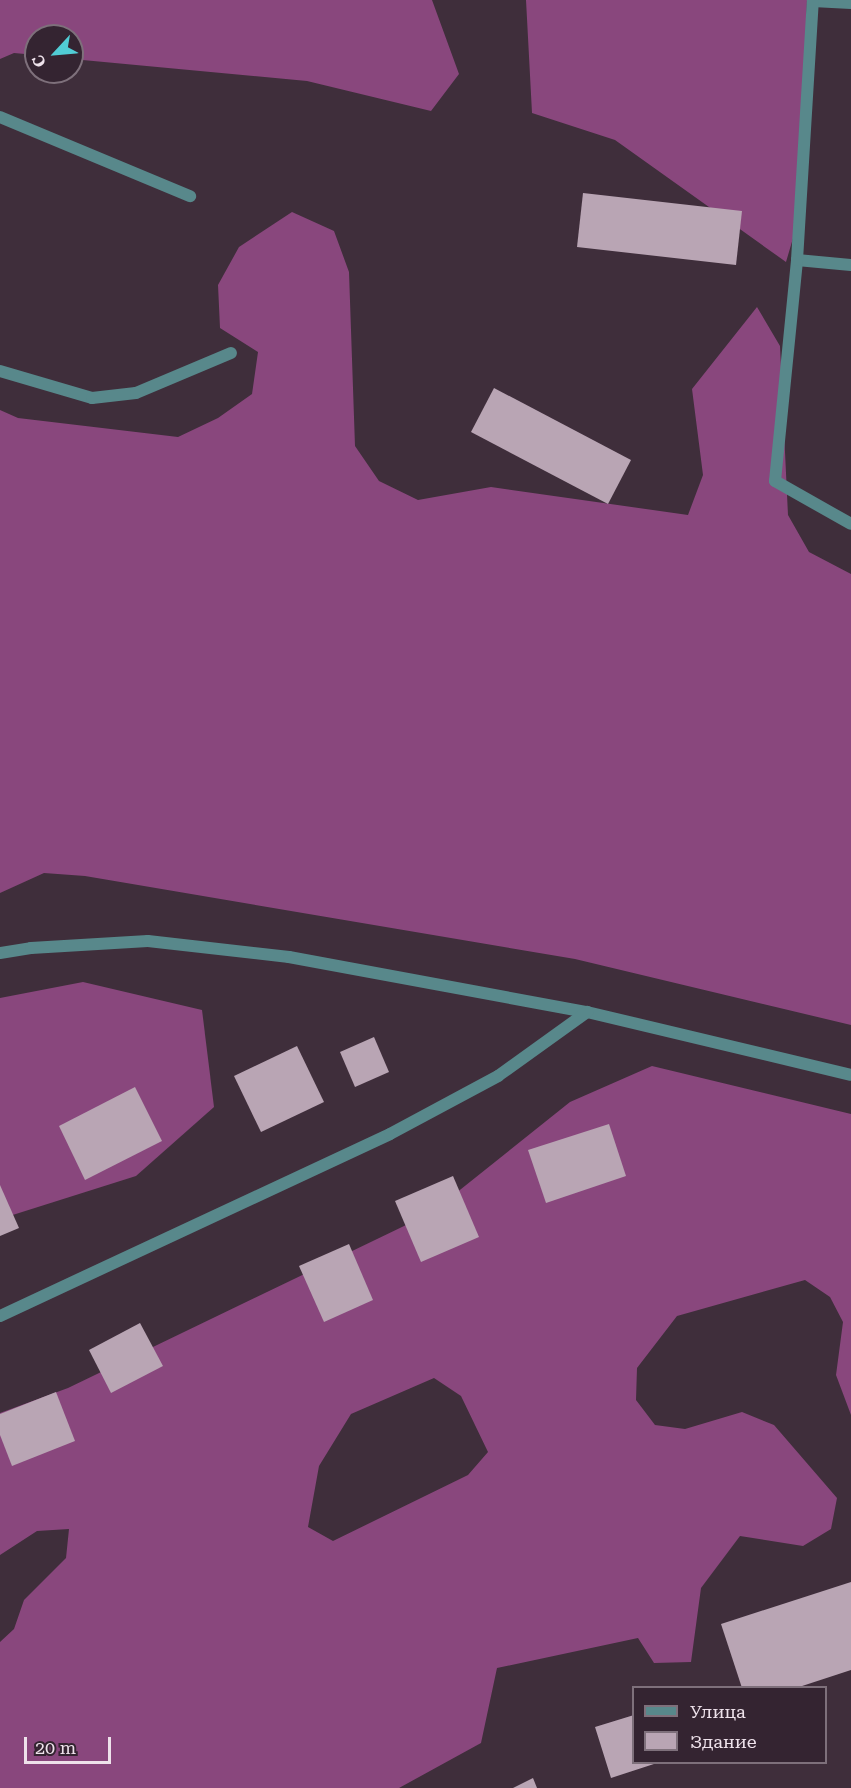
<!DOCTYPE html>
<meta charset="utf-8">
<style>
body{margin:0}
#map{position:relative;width:851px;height:1788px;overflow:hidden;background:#3f2e3b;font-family:"Roboto Serif",serif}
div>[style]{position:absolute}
.forest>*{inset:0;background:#89477d}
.building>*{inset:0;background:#b9a5b4}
.lane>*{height:12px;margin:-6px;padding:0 6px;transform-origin:6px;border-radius:6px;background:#58888b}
.street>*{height:12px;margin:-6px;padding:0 6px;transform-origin:6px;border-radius:6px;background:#58888b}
span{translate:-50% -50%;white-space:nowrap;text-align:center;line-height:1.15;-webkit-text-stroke:6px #342431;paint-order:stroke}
.legend{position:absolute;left:632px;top:1686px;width:195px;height:78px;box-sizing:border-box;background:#342431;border:2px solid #7e707b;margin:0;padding:8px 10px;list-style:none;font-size:18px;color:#eee2eb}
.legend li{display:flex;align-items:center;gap:12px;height:30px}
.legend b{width:30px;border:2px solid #7e707b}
.north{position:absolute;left:24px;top:24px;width:60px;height:60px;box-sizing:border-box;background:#342431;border:2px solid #7e707b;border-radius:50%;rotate:244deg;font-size:16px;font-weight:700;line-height:24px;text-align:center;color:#eee2eb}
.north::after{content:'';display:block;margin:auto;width:21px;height:27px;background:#51ccd5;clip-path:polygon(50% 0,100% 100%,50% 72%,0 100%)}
.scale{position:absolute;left:24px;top:1737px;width:87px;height:27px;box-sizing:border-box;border:3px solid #eee2eb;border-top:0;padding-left:8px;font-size:18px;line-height:21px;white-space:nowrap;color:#eee2eb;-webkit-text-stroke:4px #342431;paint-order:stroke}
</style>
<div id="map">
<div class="forest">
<div style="clip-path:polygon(0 0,432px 0,459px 74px,431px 111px,307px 81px,72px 59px,72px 36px,36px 36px,36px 55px,14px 53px,0 59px)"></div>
<div style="clip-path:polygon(526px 0,807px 0,799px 218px,786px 262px,615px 140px,532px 113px)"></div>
<div style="clip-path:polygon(292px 212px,334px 231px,349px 272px,355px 446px,379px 481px,418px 500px,491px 487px,688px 515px,703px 475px,692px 389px,757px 307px,780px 346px,788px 515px,809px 552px,851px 574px,851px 1025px,575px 959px,85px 876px,44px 873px,0 893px,0 410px,18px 418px,178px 437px,218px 418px,252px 394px,258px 352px,220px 328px,218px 285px,239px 247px)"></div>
<div style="clip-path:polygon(83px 982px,202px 1010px,214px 1107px,136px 1176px,0 1219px,0 998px)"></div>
<div style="clip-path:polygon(evenodd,652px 1066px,851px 1114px,851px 1415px,836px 1375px,843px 1322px,830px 1297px,805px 1280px,677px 1316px,637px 1368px,636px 1400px,655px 1425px,685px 1429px,742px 1412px,774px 1425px,837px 1498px,831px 1529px,803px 1546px,740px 1536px,701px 1588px,691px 1662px,654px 1663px,638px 1638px,497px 1668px,481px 1743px,399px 1788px,0 1788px,0 1642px,14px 1629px,24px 1600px,66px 1558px,69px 1529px,37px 1531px,0 1555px,0 1413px,68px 1388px,431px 1213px,570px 1102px,652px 1066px,434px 1378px,461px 1396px,488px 1452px,468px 1475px,333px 1541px,308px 1527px,319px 1466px,351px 1414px,434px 1378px)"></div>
</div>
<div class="building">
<div style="clip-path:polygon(583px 193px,742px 211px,736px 265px,577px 247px)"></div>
<div style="clip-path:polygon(494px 388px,631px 460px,608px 504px,471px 432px)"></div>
<div style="clip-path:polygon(374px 1037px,389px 1072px,355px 1087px,340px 1052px)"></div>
<div style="clip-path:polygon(297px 1046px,324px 1102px,261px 1132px,234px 1076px)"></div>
<div style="clip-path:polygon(135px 1087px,162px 1141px,85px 1180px,59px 1126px)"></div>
<div style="clip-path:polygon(609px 1124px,626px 1176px,546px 1203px,528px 1150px)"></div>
<div style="clip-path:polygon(453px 1176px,479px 1237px,421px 1262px,395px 1201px)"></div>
<div style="clip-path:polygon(0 1185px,19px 1228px,0 1236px)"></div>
<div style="clip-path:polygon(349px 1244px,373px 1300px,324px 1322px,299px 1266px)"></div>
<div style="clip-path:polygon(140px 1323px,163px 1366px,111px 1393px,89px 1350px)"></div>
<div style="clip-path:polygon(56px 1392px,75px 1441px,12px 1466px,0 1435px,0 1414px)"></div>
<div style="clip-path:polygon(851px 1582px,851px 1670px,796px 1688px,742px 1688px,721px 1624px)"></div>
<div style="clip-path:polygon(634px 1715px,634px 1762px,657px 1763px,611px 1778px,595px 1727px)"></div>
<div style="clip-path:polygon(533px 1778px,537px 1788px,513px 1788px)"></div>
</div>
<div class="lane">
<div style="left:0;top:117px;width:206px;rotate:22.6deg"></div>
<div style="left:0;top:371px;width:96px;rotate:16.4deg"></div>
<div style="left:92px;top:398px;width:44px;rotate:-6.5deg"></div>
<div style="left:136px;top:393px;width:103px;rotate:-22.8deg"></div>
<div style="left:775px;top:481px;width:87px;rotate:29.5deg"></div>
</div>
<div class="street">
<div style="left:813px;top:1px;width:38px;rotate:3deg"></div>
<div style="left:797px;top:260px;width:54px;rotate:5.3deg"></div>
<div style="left:775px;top:481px;width:222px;rotate:-84.3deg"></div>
<div style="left:797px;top:260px;width:260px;rotate:-86.5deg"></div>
<div style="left:0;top:953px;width:31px;rotate:-9deg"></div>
<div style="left:31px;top:948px;width:117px;rotate:-3.4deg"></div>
<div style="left:148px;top:941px;width:142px;rotate:6.5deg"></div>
<div style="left:289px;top:957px;width:303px;rotate:10.5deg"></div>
<div style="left:587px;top:1012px;width:271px;rotate:13.4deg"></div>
<div style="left:0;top:1316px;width:430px;rotate:-25deg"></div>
<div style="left:390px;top:1134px;width:123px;rotate:-28.2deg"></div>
<div style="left:498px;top:1076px;width:110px;rotate:-35.7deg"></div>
</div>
<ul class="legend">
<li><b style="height:8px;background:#58888b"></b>Улица</li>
<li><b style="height:16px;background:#b9a5b4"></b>Здание</li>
</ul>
<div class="north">С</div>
<div class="scale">20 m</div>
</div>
